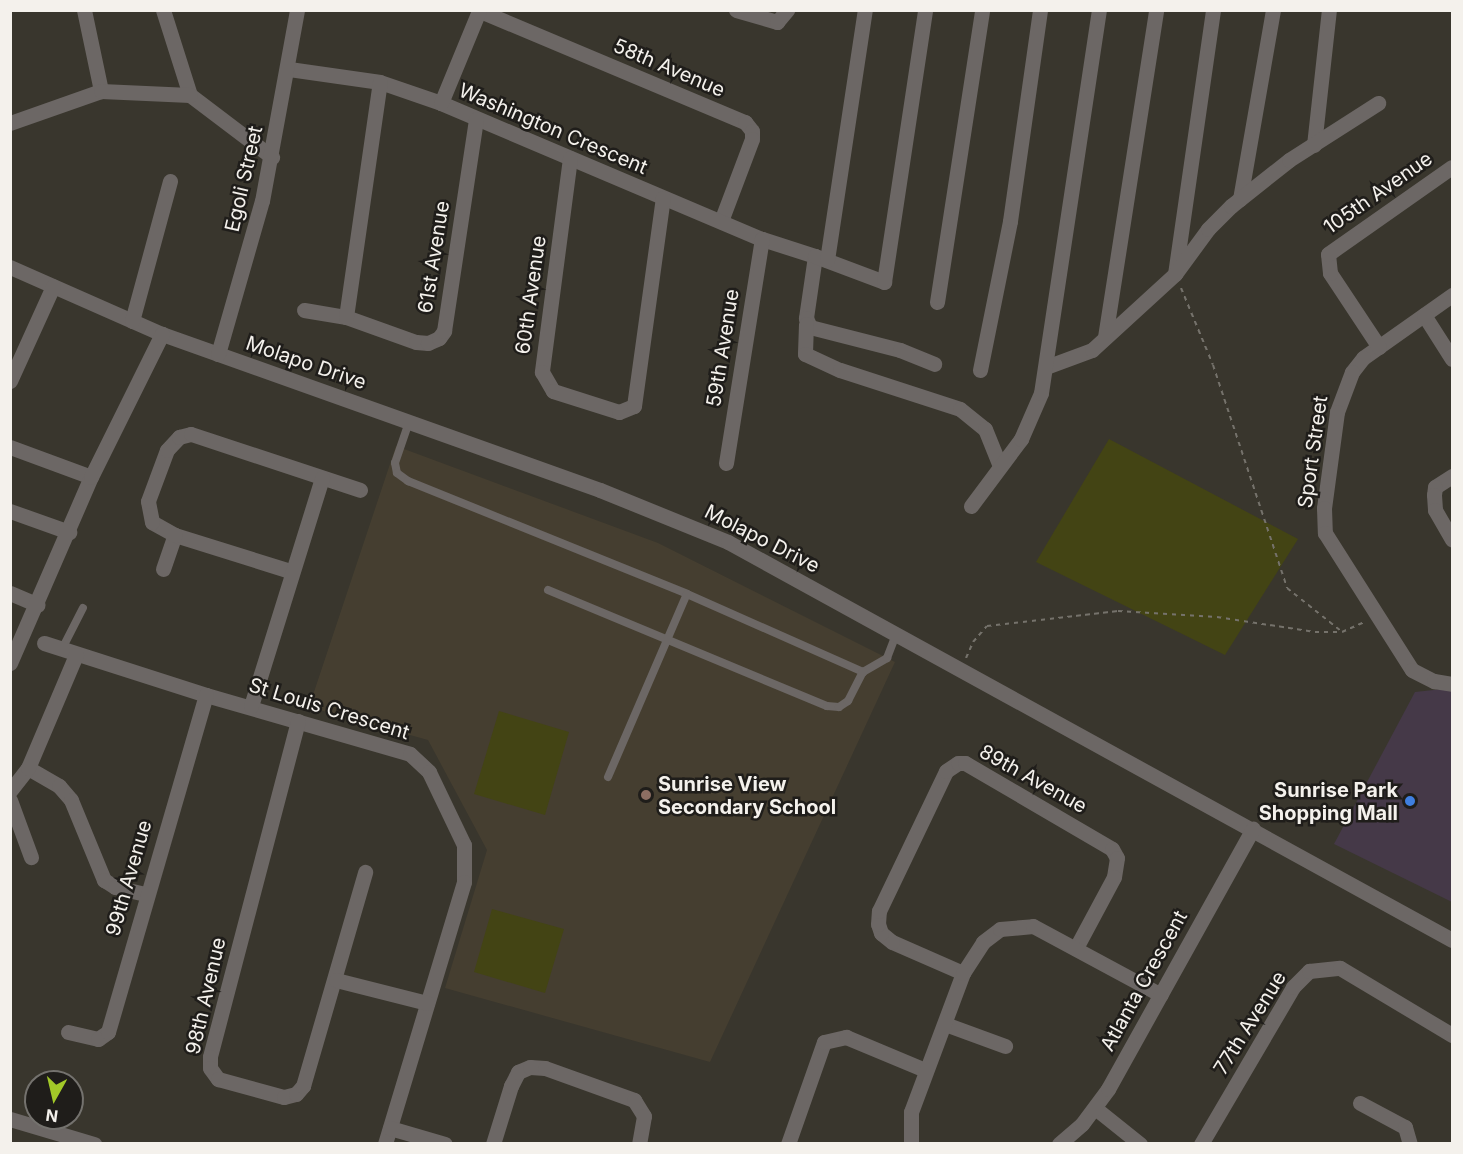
<!DOCTYPE html>
<style>
body{margin:0}
#map{position:relative;width:1463px;height:1154px;overflow:hidden;background:#39362d;font-family:Inter,sans-serif}
div>[style]{position:absolute}
.commercial>*{inset:0;background:#453948}
.built>*{inset:0;background:#453e30}
.green>*{inset:0;background:#434414}
.path>*{height:2px;margin-top:-1px;transform-origin:0;background:repeating-linear-gradient(90deg,#75726b 0 4.5px,transparent 0 9px)}
.service>*{height:8px;margin:-4px;padding:0 4px;transform-origin:4px;border-radius:4px;background:#6c6765}
.minor>*{height:15px;margin:-7.5px;padding:0 7.5px;transform-origin:7.5px;border-radius:7.5px;background:#6c6765}
.dots>*{width:16px;height:16px;translate:-50% -50%;box-sizing:border-box;border:3px solid #1f1d1a;border-radius:50%}
span{translate:-50% -50%;white-space:nowrap;text-align:center;line-height:1.15;-webkit-text-stroke:5px #1f1d1a;paint-order:stroke}
.street-label{font-size:20px;color:#f4f1ec}
.poi-label{font-size:20px;color:#f4f1ec;font-weight:700}
.left{translate:0 -50%;text-align:left}
.right{translate:-100% -50%;text-align:right}
.frame{position:absolute;inset:0;border:12px solid #f4f1ec;pointer-events:none}
.north{position:absolute;left:24px;top:1070px;width:60px;height:60px;box-sizing:border-box;background:#1f1d1a;border:2px solid #74726e;border-radius:50%;rotate:188deg;font-size:16px;font-weight:700;line-height:24px;text-align:center;color:#f4f1ec}
.north::after{content:'';display:block;margin:auto;width:21px;height:27px;background:#a2c928;clip-path:polygon(50% 0,100% 100%,50% 72%,0 100%)}
</style>
<div id="map">
<div class="commercial">
<div style="clip-path:polygon(1452px 688px,1452px 902px,1334px 844px,1415px 692px)"></div>
</div>
<div class="built">
<div style="clip-path:polygon(396px 446px,658px 543px,895px 662px,710px 1062px,445px 988px,487px 850px,428px 740px,309px 707px)"></div>
</div>
<div class="green">
<div style="clip-path:polygon(1109px 439px,1298px 539px,1225px 655px,1036px 562px)"></div>
<div style="clip-path:polygon(499px 711px,569px 732px,545px 815px,474px 794px)"></div>
<div style="clip-path:polygon(492px 909px,564px 929px,545px 993px,474px 972px)"></div>
</div>
<div class="path">
<div style="left:1181px;top:288px;width:83px;rotate:67.4deg"></div>
<div style="left:1213px;top:365px;width:235px;rotate:71.6deg"></div>
<div style="left:1287px;top:588px;width:69px;rotate:38.5deg"></div>
<div style="left:966px;top:658px;width:17px;rotate:-66deg"></div>
<div style="left:973px;top:642px;width:21px;rotate:-49deg"></div>
<div style="left:987px;top:626px;width:132px;rotate:-6.5deg"></div>
<div style="left:1118px;top:611px;width:99px;rotate:3.5deg"></div>
<div style="left:1217px;top:617px;width:99px;rotate:8.7deg"></div>
<div style="left:1315px;top:632px;width:27px"></div>
<div style="left:1342px;top:632px;width:24px;rotate:-24deg"></div>
</div>
<div class="service">
<div style="left:409px;top:422px;width:43px;rotate:108.9deg"></div>
<div style="left:395px;top:463px;width:10px;rotate:79deg"></div>
<div style="left:397px;top:473px;width:14px;rotate:36deg"></div>
<div style="left:408px;top:481px;width:301px;rotate:22deg"></div>
<div style="left:687px;top:594px;width:193px;rotate:23.9deg"></div>
<div style="left:863px;top:672px;width:28px;rotate:-30deg"></div>
<div style="left:887px;top:658px;width:26px;rotate:-69deg"></div>
<div style="left:548px;top:590px;width:302px;rotate:22.6deg"></div>
<div style="left:827px;top:706px;width:12px;rotate:5deg"></div>
<div style="left:839px;top:707px;width:11px;rotate:-34deg"></div>
<div style="left:848px;top:701px;width:33px;rotate:-63deg"></div>
<div style="left:62px;top:649px;width:46px;rotate:-62.9deg"></div>
<div style="left:608px;top:777px;width:199px;rotate:-66.7deg"></div>
</div>
<div class="minor">
<div style="left:84px;top:10px;width:83px;rotate:78.1deg"></div>
<div style="left:163px;top:10px;width:89px;rotate:72.4deg"></div>
<div style="left:190px;top:95px;width:103px;rotate:37.1deg"></div>
<div style="left:478px;top:10px;width:290px;rotate:22.8deg"></div>
<div style="left:745px;top:122px;width:11px;rotate:52deg"></div>
<div style="left:752px;top:131px;width:8px;rotate:90deg"></div>
<div style="left:752px;top:139px;width:88px;rotate:110.7deg"></div>
<div style="left:736px;top:10px;width:43px;rotate:16.3deg"></div>
<div style="left:777px;top:22px;width:16px;rotate:-50deg"></div>
<div style="left:289px;top:69px;width:92px;rotate:8.1deg"></div>
<div style="left:380px;top:82px;width:65px;rotate:19deg"></div>
<div style="left:441px;top:103px;width:349px;rotate:23deg"></div>
<div style="left:762px;top:239px;width:56px;rotate:17.8deg"></div>
<div style="left:815px;top:256px;width:63px;rotate:98.3deg"></div>
<div style="left:806px;top:318px;width:10px;rotate:66deg"></div>
<div style="left:810px;top:327px;width:93px;rotate:14.3deg"></div>
<div style="left:900px;top:350px;width:37px;rotate:22deg"></div>
<div style="left:441px;top:103px;width:100px;rotate:-67.6deg"></div>
<div style="left:10px;top:123px;width:96px;rotate:-19.4deg"></div>
<div style="left:101px;top:91px;width:89px;rotate:2.6deg"></div>
<div style="left:1314px;top:145px;width:136px;rotate:-83.7deg"></div>
<div style="left:570px;top:158px;width:216px;rotate:97.5deg"></div>
<div style="left:542px;top:372px;width:22px;rotate:60deg"></div>
<div style="left:553px;top:391px;width:69px;rotate:17.7deg"></div>
<div style="left:619px;top:412px;width:16px;rotate:-22deg"></div>
<div style="left:634px;top:406px;width:210px;rotate:-82.1deg"></div>
<div style="left:1240px;top:199px;width:192px;rotate:-80.1deg"></div>
<div style="left:815px;top:256px;width:74px;rotate:20.6deg"></div>
<div style="left:884px;top:282px;width:275px;rotate:-81.4deg"></div>
<div style="left:827px;top:260px;width:253px;rotate:-81.4deg"></div>
<div style="left:10px;top:267px;width:166px;rotate:23.8deg"></div>
<div style="left:162px;top:334px;width:465px;rotate:19.6deg"></div>
<div style="left:600px;top:490px;width:138px;rotate:22.1deg"></div>
<div style="left:728px;top:542px;width:826px;rotate:28.8deg"></div>
<div style="left:1175px;top:274px;width:267px;rotate:-81.8deg"></div>
<div style="left:1452px;top:295px;width:109px;rotate:144.7deg"></div>
<div style="left:1363px;top:358px;width:18px;rotate:128deg"></div>
<div style="left:1352px;top:372px;width:43px;rotate:110.6deg"></div>
<div style="left:1337px;top:412px;width:97px;rotate:97.7deg"></div>
<div style="left:1324px;top:508px;width:25px;rotate:88deg"></div>
<div style="left:1325px;top:533px;width:162px;rotate:57.6deg"></div>
<div style="left:1412px;top:670px;width:25px;rotate:27deg"></div>
<div style="left:1434px;top:681px;width:18px;rotate:9deg"></div>
<div style="left:937px;top:302px;width:295px;rotate:-81.2deg"></div>
<div style="left:304px;top:310px;width:43px;rotate:9.5deg"></div>
<div style="left:346px;top:317px;width:74px;rotate:19.7deg"></div>
<div style="left:416px;top:342px;width:12px;rotate:5deg"></div>
<div style="left:428px;top:343px;width:12px;rotate:-24deg"></div>
<div style="left:439px;top:338px;width:9px;rotate:-54deg"></div>
<div style="left:444px;top:331px;width:214px;rotate:-81.4deg"></div>
<div style="left:1424px;top:315px;width:52px;rotate:57.5deg"></div>
<div style="left:346px;top:317px;width:237px;rotate:-81.8deg"></div>
<div style="left:132px;top:321px;width:145px;rotate:-74.8deg"></div>
<div style="left:806px;top:324px;width:30px;rotate:92deg"></div>
<div style="left:805px;top:354px;width:38px;rotate:25deg"></div>
<div style="left:840px;top:370px;width:126px;rotate:18deg"></div>
<div style="left:960px;top:409px;width:32px;rotate:39deg"></div>
<div style="left:985px;top:429px;width:40px;rotate:68deg"></div>
<div style="left:1105px;top:337px;width:331px;rotate:-81.1deg"></div>
<div style="left:1379px;top:347px;width:89px;rotate:-123.5deg"></div>
<div style="left:1330px;top:273px;width:19px;rotate:-96deg"></div>
<div style="left:1328px;top:254px;width:151px;rotate:-35.1deg"></div>
<div style="left:218px;top:354px;width:159px;rotate:-74deg"></div>
<div style="left:262px;top:201px;width:194px;rotate:-79.6deg"></div>
<div style="left:1046px;top:367px;width:49px;rotate:-20.3deg"></div>
<div style="left:1092px;top:350px;width:113px;rotate:-42.5deg"></div>
<div style="left:1175px;top:274px;width:56px;rotate:-53.7deg"></div>
<div style="left:1208px;top:229px;width:33px;rotate:-45deg"></div>
<div style="left:1231px;top:206px;width:74px;rotate:-38.4deg"></div>
<div style="left:1289px;top:160px;width:106px;rotate:-32.6deg"></div>
<div style="left:980px;top:370px;width:152px;rotate:-78.6deg"></div>
<div style="left:1010px;top:221px;width:213px;rotate:-81.9deg"></div>
<div style="left:10px;top:381px;width:104px;rotate:-65.6deg"></div>
<div style="left:10px;top:447px;width:86px;rotate:20.3deg"></div>
<div style="left:726px;top:463px;width:227px;rotate:-80.9deg"></div>
<div style="left:1452px;top:476px;width:20px;rotate:147deg"></div>
<div style="left:1435px;top:487px;width:8px;rotate:97deg"></div>
<div style="left:1434px;top:495px;width:15px;rotate:86deg"></div>
<div style="left:1435px;top:510px;width:34px;rotate:60deg"></div>
<div style="left:971px;top:506px;width:84px;rotate:-53.3deg"></div>
<div style="left:1021px;top:439px;width:50px;rotate:-66.5deg"></div>
<div style="left:1041px;top:393px;width:387px;rotate:-81.4deg"></div>
<div style="left:10px;top:511px;width:63px;rotate:19.6deg"></div>
<div style="left:163px;top:569px;width:36px;rotate:-71deg"></div>
<div style="left:290px;top:571px;width:121px;rotate:-162.6deg"></div>
<div style="left:175px;top:535px;width:26px;rotate:-151deg"></div>
<div style="left:152px;top:522px;width:21px;rotate:-101deg"></div>
<div style="left:148px;top:501px;width:54px;rotate:-69.6deg"></div>
<div style="left:167px;top:450px;width:18px;rotate:-47deg"></div>
<div style="left:179px;top:437px;width:12px;rotate:-14deg"></div>
<div style="left:191px;top:434px;width:178px;rotate:18.3deg"></div>
<div style="left:10px;top:593px;width:30px;rotate:23deg"></div>
<div style="left:44px;top:643px;width:170px;rotate:17.8deg"></div>
<div style="left:206px;top:695px;width:212px;rotate:16.1deg"></div>
<div style="left:410px;top:754px;width:26px;rotate:43deg"></div>
<div style="left:429px;top:772px;width:81px;rotate:64.4deg"></div>
<div style="left:464px;top:845px;width:37px;rotate:90deg"></div>
<div style="left:464px;top:882px;width:274px;rotate:106.8deg"></div>
<div style="left:10px;top:663px;width:203px;rotate:-66.5deg"></div>
<div style="left:91px;top:477px;width:160px;rotate:-63.6deg"></div>
<div style="left:251px;top:706px;width:239px;rotate:-72.7deg"></div>
<div style="left:298px;top:721px;width:347px;rotate:104.7deg"></div>
<div style="left:210px;top:1057px;width:11px;rotate:90deg"></div>
<div style="left:210px;top:1068px;width:14px;rotate:54deg"></div>
<div style="left:218px;top:1079px;width:68px;rotate:15.3deg"></div>
<div style="left:284px;top:1097px;width:12px;rotate:-14deg"></div>
<div style="left:296px;top:1094px;width:11px;rotate:-49deg"></div>
<div style="left:303px;top:1086px;width:223px;rotate:-73.8deg"></div>
<div style="left:28px;top:768px;width:36px;rotate:30deg"></div>
<div style="left:59px;top:786px;width:18px;rotate:49deg"></div>
<div style="left:71px;top:800px;width:87px;rotate:67.6deg"></div>
<div style="left:104px;top:880px;width:13px;rotate:32deg"></div>
<div style="left:115px;top:887px;width:31px;rotate:13deg"></div>
<div style="left:10px;top:791px;width:29px;rotate:-52deg"></div>
<div style="left:28px;top:768px;width:123px;rotate:-67deg"></div>
<div style="left:10px;top:800px;width:61px;rotate:69.8deg"></div>
<div style="left:963px;top:973px;width:77px;rotate:-156.4deg"></div>
<div style="left:892px;top:942px;width:14px;rotate:-141deg"></div>
<div style="left:881px;top:933px;width:9px;rotate:-108deg"></div>
<div style="left:878px;top:924px;width:13px;rotate:-86deg"></div>
<div style="left:879px;top:911px;width:155px;rotate:-64.4deg"></div>
<div style="left:946px;top:771px;width:14px;rotate:-34deg"></div>
<div style="left:958px;top:763px;width:7px"></div>
<div style="left:965px;top:763px;width:170px;rotate:30.3deg"></div>
<div style="left:1112px;top:849px;width:10px;rotate:61deg"></div>
<div style="left:1117px;top:858px;width:19px;rotate:99deg"></div>
<div style="left:1114px;top:877px;width:81px;rotate:118.2deg"></div>
<div style="left:336px;top:980px;width:94px;rotate:14.2deg"></div>
<div style="left:945px;top:1024px;width:64px;rotate:20.1deg"></div>
<div style="left:68px;top:1032px;width:31px;rotate:13deg"></div>
<div style="left:98px;top:1039px;width:12px;rotate:-35deg"></div>
<div style="left:108px;top:1032px;width:351px;rotate:-73.8deg"></div>
<div style="left:1360px;top:1103px;width:51px;rotate:28.1deg"></div>
<div style="left:1405px;top:1127px;width:18px;rotate:74deg"></div>
<div style="left:1095px;top:1108px;width:58px;rotate:38.7deg"></div>
<div style="left:10px;top:1119px;width:88px;rotate:16.6deg"></div>
<div style="left:390px;top:1128px;width:57px;rotate:16.2deg"></div>
<div style="left:493px;top:1144px;width:61px;rotate:-72.8deg"></div>
<div style="left:511px;top:1086px;width:16px;rotate:-63deg"></div>
<div style="left:518px;top:1072px;width:13px;rotate:-23deg"></div>
<div style="left:530px;top:1067px;width:15px;rotate:4deg"></div>
<div style="left:545px;top:1068px;width:95px;rotate:19.8deg"></div>
<div style="left:634px;top:1100px;width:19px;rotate:58deg"></div>
<div style="left:644px;top:1116px;width:28px;rotate:100deg"></div>
<div style="left:788px;top:1144px;width:108px;rotate:-70.6deg"></div>
<div style="left:824px;top:1042px;width:23px;rotate:-13deg"></div>
<div style="left:846px;top:1037px;width:86px;rotate:22.7deg"></div>
<div style="left:911px;top:1144px;width:32px;rotate:-90deg"></div>
<div style="left:911px;top:1112px;width:148px;rotate:-69.5deg"></div>
<div style="left:963px;top:973px;width:37px;rotate:-57deg"></div>
<div style="left:983px;top:942px;width:21px;rotate:-37deg"></div>
<div style="left:1000px;top:929px;width:33px;rotate:-5deg"></div>
<div style="left:1033px;top:926px;width:145px;rotate:28.3deg"></div>
<div style="left:1059px;top:1144px;width:30px;rotate:-41deg"></div>
<div style="left:1082px;top:1124px;width:44px;rotate:-53.4deg"></div>
<div style="left:1108px;top:1089px;width:298px;rotate:-60.9deg"></div>
<div style="left:1201px;top:1144px;width:182px;rotate:-59.6deg"></div>
<div style="left:1293px;top:987px;width:23px;rotate:-45deg"></div>
<div style="left:1309px;top:971px;width:31px;rotate:-6deg"></div>
<div style="left:1340px;top:968px;width:131px;rotate:30.9deg"></div>
</div>
<div class="dots">
<div style="left:646px;top:795px;background:#8d6e63"></div>
<div style="left:1410px;top:801px;background:#3f7fe0"></div>
</div>
<div class="street-label">
<span style="left:669px;top:68px;rotate:23deg">58th Avenue</span>
<span style="left:553px;top:129px;rotate:23deg">Washington Crescent</span>
<span style="left:244px;top:179px;rotate:-77deg">Egoli Street</span>
<span style="left:1378px;top:193px;rotate:-35deg">105th Avenue</span>
<span style="left:434px;top:257px;rotate:-81deg">61st Avenue</span>
<span style="left:531px;top:295px;rotate:-82deg">60th Avenue</span>
<span style="left:723px;top:348px;rotate:-81deg">59th Avenue</span>
<span style="left:306px;top:363px;rotate:19deg">Molapo Drive</span>
<span style="left:1313px;top:452px;rotate:-82deg">Sport Street</span>
<span style="left:762px;top:539px;rotate:27deg">Molapo Drive</span>
<span style="left:329px;top:709px;rotate:17deg">St Louis Crescent</span>
<span style="left:1033px;top:779px;rotate:29deg">89th Avenue</span>
<span style="left:129px;top:878px;rotate:-74deg">99th Avenue</span>
<span style="left:1144px;top:981px;rotate:-61deg">Atlanta Crescent</span>
<span style="left:206px;top:996px;rotate:-77deg">98th Avenue</span>
<span style="left:1250px;top:1023px;rotate:-58deg">77th Avenue</span>
</div>
<div class="poi-label">
<span class="left" style="left:658px;top:796px">Sunrise View<br>Secondary School</span>
<span class="right" style="left:1398px;top:802px">Sunrise Park<br>Shopping Mall</span>
</div>
<div class="frame"></div>
<div class="north">N</div>
</div>
